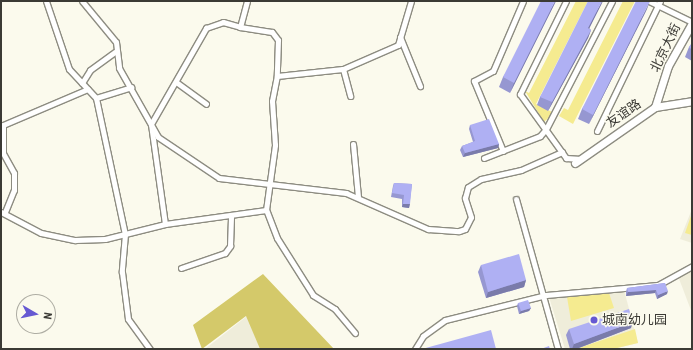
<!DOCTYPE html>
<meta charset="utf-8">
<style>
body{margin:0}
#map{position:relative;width:693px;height:350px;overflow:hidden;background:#fbfaed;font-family:"Roboto Condensed","Noto Sans SC",sans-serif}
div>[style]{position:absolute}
.built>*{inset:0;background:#efedda}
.green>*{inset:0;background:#f5eb90}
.forest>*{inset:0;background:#d4c96a}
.roads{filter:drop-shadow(1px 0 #8d8c81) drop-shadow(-1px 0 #8d8c81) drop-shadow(0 1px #8d8c81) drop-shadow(0 -1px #8d8c81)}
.street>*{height:5px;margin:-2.5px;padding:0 2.5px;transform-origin:2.5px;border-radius:2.5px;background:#fff}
.secondary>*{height:7px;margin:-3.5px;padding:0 3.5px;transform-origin:3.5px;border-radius:3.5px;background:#fff}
.wall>*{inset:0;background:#9697d1}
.shaded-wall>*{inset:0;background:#7a7baa}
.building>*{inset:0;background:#afb0f3}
.dots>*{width:11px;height:11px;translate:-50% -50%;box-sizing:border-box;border:2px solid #fbfaed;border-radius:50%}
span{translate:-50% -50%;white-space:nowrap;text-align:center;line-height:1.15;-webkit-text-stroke:3px #fbfaed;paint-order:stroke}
.street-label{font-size:13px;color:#3b3a35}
.poi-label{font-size:13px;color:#3b3a35}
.left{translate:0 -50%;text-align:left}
.frame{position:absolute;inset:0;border:2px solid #3b3a35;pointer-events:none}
.north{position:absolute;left:16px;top:294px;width:40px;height:40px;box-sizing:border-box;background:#fbfaed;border:1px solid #aeada3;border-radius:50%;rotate:99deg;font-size:11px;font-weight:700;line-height:16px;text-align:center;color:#3b3a35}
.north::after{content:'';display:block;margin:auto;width:14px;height:18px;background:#6659d2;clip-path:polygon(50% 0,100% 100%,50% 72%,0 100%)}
</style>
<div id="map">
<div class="built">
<div style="clip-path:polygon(692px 209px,692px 243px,680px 239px)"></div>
<div style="clip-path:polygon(692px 268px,692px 313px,678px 276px)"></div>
<div style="clip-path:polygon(624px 290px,638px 343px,613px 349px,565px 349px,549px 297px)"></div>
<div style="clip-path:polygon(247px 316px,260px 349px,205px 349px)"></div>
</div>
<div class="green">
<div style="clip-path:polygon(576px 1px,588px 1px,536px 104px,554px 113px,544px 122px,525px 91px,529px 93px)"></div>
<div style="clip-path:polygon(623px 1px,635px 1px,573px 124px,559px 116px,564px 108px,568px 110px)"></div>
<div style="clip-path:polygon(692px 213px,692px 235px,685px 233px)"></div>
<div style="clip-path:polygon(609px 293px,614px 308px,571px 321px,567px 297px)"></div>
<div style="clip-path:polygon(635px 329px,638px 343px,613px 349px,576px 349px)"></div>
</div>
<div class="forest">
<div style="clip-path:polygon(263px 274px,334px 349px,260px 349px,246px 316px,202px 349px,193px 325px)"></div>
</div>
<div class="roads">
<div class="street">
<div style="left:46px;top:1px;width:72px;rotate:71.3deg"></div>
<div style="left:69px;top:69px;width:40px;rotate:47deg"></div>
<div style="left:96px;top:98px;width:139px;rotate:78deg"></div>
<div style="left:125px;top:234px;width:38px;rotate:95deg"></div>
<div style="left:122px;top:272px;width:47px;rotate:82.7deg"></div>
<div style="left:128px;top:319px;width:37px;rotate:54deg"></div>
<div style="left:82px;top:1px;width:53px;rotate:50.3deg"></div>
<div style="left:116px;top:42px;width:26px;rotate:83deg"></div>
<div style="left:119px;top:68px;width:79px;rotate:60.5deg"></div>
<div style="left:158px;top:137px;width:73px;rotate:33.9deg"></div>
<div style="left:219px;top:178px;width:128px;rotate:6.7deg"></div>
<div style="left:346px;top:193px;width:90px;rotate:23.7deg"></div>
<div style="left:428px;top:229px;width:31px;rotate:4deg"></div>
<div style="left:459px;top:231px;width:6px;rotate:-18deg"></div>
<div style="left:465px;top:229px;width:13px;rotate:-63deg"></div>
<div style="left:471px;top:217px;width:20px;rotate:-108deg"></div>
<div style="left:465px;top:198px;width:11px;rotate:-75deg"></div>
<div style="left:468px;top:187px;width:15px;rotate:-32deg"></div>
<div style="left:481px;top:179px;width:41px;rotate:-12.7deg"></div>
<div style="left:521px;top:170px;width:45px;rotate:-23.7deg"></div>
<div style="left:247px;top:1px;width:27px;rotate:105deg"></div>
<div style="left:240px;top:27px;width:32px;rotate:9deg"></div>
<div style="left:272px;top:32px;width:10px;rotate:53deg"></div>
<div style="left:278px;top:40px;width:36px;rotate:92deg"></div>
<div style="left:566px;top:1px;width:104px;rotate:116.3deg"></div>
<div style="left:520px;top:94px;width:79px;rotate:54.3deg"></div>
<div style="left:566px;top:158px;width:15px;rotate:4deg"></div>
<div style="left:649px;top:1px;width:48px;rotate:26deg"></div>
<div style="left:400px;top:37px;width:53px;rotate:67.8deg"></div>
<div style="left:343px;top:69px;width:28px;rotate:75deg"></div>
<div style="left:176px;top:82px;width:37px;rotate:36deg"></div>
<div style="left:82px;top:83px;width:15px;rotate:-58deg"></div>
<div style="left:90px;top:70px;width:31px;rotate:-36deg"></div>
<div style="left:96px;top:98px;width:37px;rotate:-17deg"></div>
<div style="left:597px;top:131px;width:144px;rotate:-64.1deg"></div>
<div style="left:353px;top:144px;width:53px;rotate:84.6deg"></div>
<div style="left:503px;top:151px;width:76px;rotate:-112.5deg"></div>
<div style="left:474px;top:81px;width:21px;rotate:-28deg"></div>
<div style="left:493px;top:71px;width:76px;rotate:-66.8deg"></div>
<div style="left:484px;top:158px;width:60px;rotate:-21.4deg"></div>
<div style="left:540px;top:136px;width:9px;rotate:-49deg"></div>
<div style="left:546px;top:129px;width:144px;rotate:-62.7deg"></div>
<div style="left:516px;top:199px;width:156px;rotate:74.4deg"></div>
<div style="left:1px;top:212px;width:45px;rotate:27.7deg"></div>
<div style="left:41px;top:233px;width:35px;rotate:12deg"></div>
<div style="left:75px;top:240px;width:30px;rotate:-2deg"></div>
<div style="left:105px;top:239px;width:62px;rotate:-14deg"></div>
<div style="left:165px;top:224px;width:102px;rotate:-7.9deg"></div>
<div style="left:5px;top:212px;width:24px;rotate:-68deg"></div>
<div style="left:14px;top:190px;width:17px;rotate:-90deg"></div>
<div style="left:14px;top:173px;width:23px;rotate:-119deg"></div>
<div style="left:3px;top:153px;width:28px;rotate:-90deg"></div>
<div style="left:3px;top:125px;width:92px;rotate:-23deg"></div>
<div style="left:165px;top:224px;width:101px;rotate:-98deg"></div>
<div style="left:151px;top:124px;width:111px;rotate:-60.2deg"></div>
<div style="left:206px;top:28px;width:18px;rotate:-19deg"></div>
<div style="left:223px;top:22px;width:18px;rotate:16deg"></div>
<div style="left:181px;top:268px;width:46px;rotate:-18.8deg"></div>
<div style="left:225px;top:253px;width:9px;rotate:-54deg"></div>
<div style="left:230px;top:246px;width:31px;rotate:-88deg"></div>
<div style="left:355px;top:333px;width:31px;rotate:-130deg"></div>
<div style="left:335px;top:309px;width:26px;rotate:-148deg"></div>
<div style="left:313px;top:295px;width:67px;rotate:-122.3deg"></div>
<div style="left:277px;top:238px;width:30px;rotate:-111deg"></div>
<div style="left:266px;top:210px;width:66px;rotate:-82.1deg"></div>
<div style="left:275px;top:145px;width:44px;rotate:-93.9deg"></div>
<div style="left:272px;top:101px;width:25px;rotate:-79deg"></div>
<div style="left:277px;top:76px;width:66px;rotate:-6.1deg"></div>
<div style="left:343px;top:69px;width:60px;rotate:-23.6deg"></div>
<div style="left:398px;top:45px;width:46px;rotate:-73.5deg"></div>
<div style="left:415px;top:349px;width:15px;rotate:-58deg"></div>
<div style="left:423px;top:336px;width:27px;rotate:-36deg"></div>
<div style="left:445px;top:320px;width:104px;rotate:-13.9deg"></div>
<div style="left:546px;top:295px;width:112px;rotate:-5.1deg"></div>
<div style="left:658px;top:285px;width:39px;rotate:-29deg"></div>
</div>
<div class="secondary">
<div style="left:655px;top:107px;width:43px;rotate:-72.4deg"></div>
<div style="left:668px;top:66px;width:49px;rotate:-60.8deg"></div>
<div style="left:575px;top:163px;width:98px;rotate:-35deg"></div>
<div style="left:655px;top:107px;width:37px;rotate:-9deg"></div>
</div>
</div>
<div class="wall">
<div style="clip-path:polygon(556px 1px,510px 93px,499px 87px,503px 77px)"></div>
<div style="clip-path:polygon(603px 1px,589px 28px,591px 30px,588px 38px,548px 111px,537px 105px,540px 97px)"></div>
<div style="clip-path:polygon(647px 9px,589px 124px,578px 119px,582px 109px)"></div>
<div style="clip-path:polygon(692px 43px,692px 61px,685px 57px,689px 47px)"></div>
<div style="clip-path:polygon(470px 125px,499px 144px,498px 148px,463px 157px,460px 150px,462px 146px,473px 142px,469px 129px)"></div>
<div style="clip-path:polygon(394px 183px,412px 184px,409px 208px,402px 207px,402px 199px,391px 197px,393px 186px)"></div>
<div style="clip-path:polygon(481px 265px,526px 280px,524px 287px,486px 298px,478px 272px)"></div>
<div style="clip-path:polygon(665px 283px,667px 294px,657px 299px,655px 293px,626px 296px,626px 292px,627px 288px)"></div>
<div style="clip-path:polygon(518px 303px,531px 308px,529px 311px,519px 314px,517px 306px)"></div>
<div style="clip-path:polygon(631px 328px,576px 349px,570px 349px,566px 335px,569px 329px)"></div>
</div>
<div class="shaded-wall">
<div style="clip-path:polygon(555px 1px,556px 1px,510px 93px,514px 83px)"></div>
<div style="clip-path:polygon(602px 1px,603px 1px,585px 37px,588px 28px)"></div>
<div style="clip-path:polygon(650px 1px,647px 9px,589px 124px,593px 115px)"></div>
<div style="clip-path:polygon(591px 30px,588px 38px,548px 111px,552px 102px)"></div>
<div style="clip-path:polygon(499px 144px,498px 148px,463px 157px,465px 153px)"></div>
<div style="clip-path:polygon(403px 204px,410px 204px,409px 208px,402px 207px)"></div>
<div style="clip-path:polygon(526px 280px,524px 287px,486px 298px,488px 292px)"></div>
<div style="clip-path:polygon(656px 290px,655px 293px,626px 296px,628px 292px)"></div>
<div style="clip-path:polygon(668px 291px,667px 294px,657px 299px,658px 295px)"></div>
<div style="clip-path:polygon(531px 308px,529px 311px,519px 314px,521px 311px)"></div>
<div style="clip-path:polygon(633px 322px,631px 328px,576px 349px,572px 349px,574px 344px)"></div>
</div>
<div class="building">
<div style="clip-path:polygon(541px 1px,555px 1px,514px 83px,503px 77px)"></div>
<div style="clip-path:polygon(588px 1px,602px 1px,588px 28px,591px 30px,552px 102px,540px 97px)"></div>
<div style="clip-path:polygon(636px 1px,650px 1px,593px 115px,582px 109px)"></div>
<div style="clip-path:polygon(692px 43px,692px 50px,689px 47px)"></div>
<div style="clip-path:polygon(489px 119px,499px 144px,465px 153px,462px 146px,475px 141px,470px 125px)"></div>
<div style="clip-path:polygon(394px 183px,412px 184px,410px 204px,403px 204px,404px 195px,392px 193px)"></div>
<div style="clip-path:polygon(519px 254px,526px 280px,488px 292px,481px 265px)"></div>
<div style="clip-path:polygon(665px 283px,668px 291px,658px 295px,656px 290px,628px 292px,627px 288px)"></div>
<div style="clip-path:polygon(528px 300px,531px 308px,521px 311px,518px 303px)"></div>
<div style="clip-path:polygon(629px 309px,633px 322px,574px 344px,569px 329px)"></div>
<div style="clip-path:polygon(491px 330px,496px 349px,422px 349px)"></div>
<div style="clip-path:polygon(549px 346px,550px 349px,541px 349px)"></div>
</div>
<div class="dots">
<div style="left:594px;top:320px;background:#6659d2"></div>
</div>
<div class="street-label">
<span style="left:666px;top:48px;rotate:-64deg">北京大街</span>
<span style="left:624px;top:114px;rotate:-35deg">友谊路</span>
</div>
<div class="poi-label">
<span class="left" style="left:602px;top:320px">城南幼儿园</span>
</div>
<div class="frame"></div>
<div class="north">N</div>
</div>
